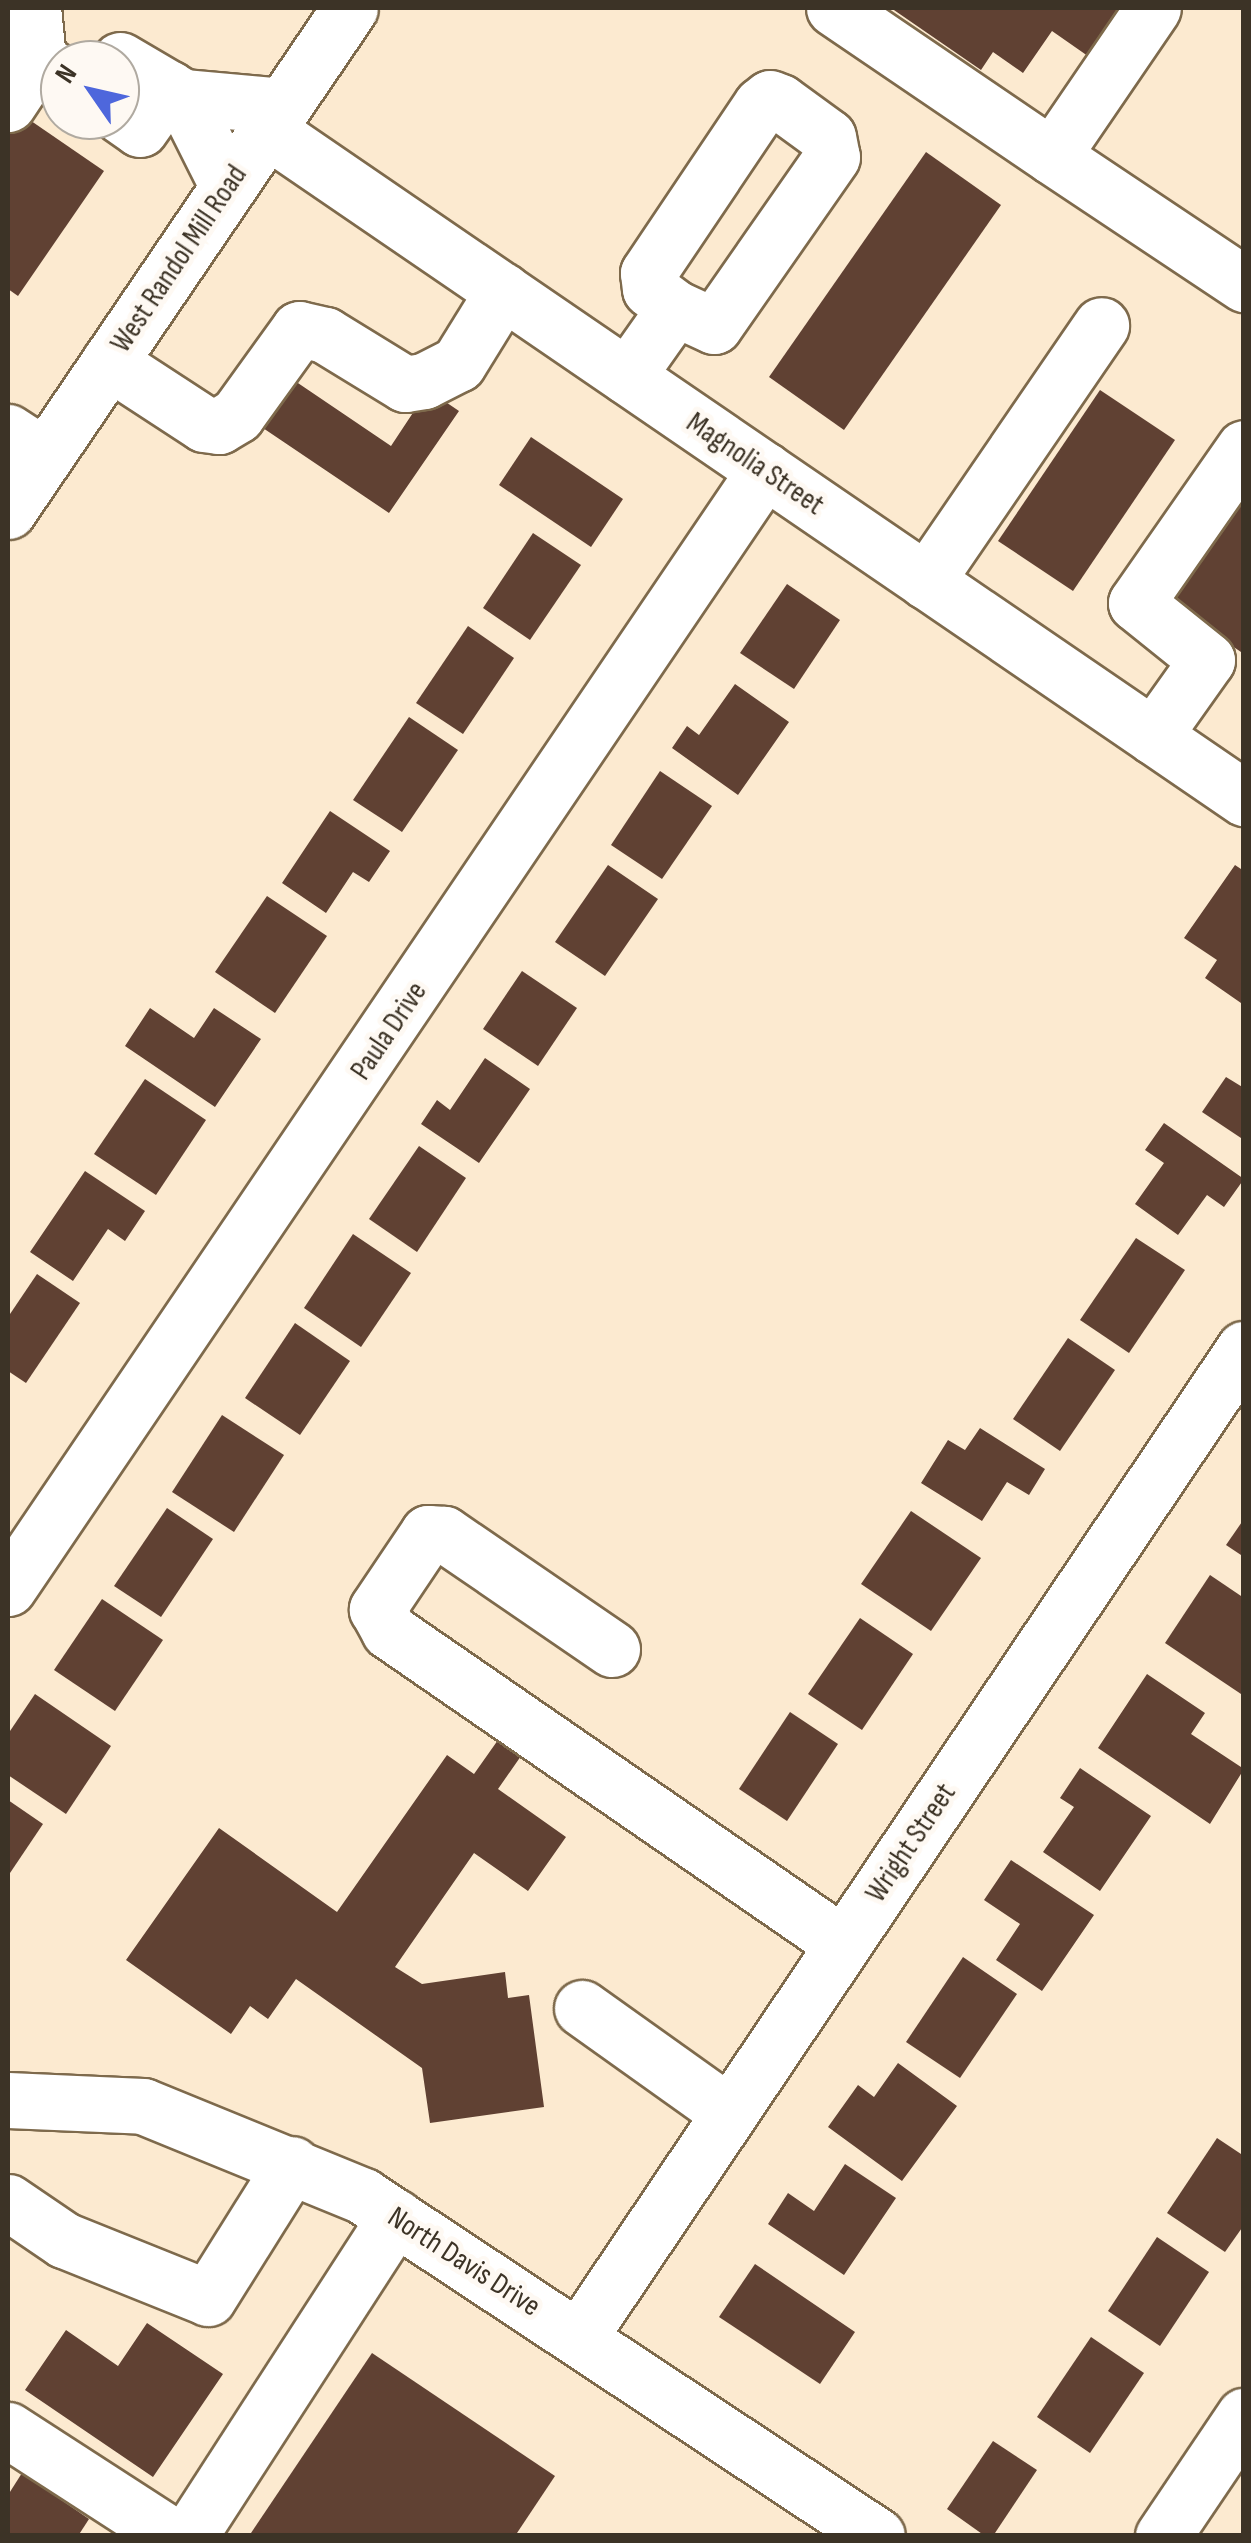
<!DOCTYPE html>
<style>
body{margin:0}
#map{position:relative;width:1251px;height:2543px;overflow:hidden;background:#fcead0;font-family:"Sofia Sans Condensed",sans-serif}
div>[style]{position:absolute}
.building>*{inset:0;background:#604133}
.roads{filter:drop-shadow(2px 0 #7e6a4c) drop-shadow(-2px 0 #7e6a4c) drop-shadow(0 2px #7e6a4c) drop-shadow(0 -2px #7e6a4c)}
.minor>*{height:55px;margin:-27.5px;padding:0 27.5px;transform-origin:27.5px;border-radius:27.5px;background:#fff}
.major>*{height:55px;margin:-27.5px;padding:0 27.5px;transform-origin:27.5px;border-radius:27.5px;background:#fff}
span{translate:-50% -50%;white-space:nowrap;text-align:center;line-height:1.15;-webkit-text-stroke:10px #fef9f3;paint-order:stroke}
.street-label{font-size:30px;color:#3c3326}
.frame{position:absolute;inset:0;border:10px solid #3c3326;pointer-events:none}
.north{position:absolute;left:40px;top:40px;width:100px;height:100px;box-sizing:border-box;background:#fef9f3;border:2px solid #b0aaa1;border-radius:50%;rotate:304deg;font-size:28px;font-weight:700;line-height:40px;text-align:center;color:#3c3326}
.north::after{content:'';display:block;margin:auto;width:35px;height:45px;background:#4e67dc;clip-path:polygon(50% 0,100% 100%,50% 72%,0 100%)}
</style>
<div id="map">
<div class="building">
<div style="clip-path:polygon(891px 8px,1132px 8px,1095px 61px,1052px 31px,1023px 73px,993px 52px,981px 70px)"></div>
<div style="clip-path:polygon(21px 114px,104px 171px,18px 296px,8px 289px,8px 133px)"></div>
<div style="clip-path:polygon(926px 152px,1001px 205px,844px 430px,769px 377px)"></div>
<div style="clip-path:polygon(292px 379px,391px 446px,428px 390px,459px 411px,389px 513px,260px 426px)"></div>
<div style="clip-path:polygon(1100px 390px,1175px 440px,1073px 591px,998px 541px)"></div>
<div style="clip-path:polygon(531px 437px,623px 499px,591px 547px,499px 485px)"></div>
<div style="clip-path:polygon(1244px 497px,1244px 654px,1171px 605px)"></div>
<div style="clip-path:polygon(533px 533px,581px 565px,530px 640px,483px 608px)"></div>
<div style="clip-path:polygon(787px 584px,840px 620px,794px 689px,740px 653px)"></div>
<div style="clip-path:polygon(468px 626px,514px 658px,463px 734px,416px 703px)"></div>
<div style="clip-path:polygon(735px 684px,789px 722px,738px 795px,672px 748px,687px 726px,699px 735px)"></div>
<div style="clip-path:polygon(409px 717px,458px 750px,402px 832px,353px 800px)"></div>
<div style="clip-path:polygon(660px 771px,712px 806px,662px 879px,611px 845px)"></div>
<div style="clip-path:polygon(330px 811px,390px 851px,369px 882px,353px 872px,326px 913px,282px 883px)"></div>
<div style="clip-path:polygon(608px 865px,658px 899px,605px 976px,555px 942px)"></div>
<div style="clip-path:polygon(1235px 865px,1244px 871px,1241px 1003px,1205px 978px,1217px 960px,1184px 938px)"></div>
<div style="clip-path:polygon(267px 896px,327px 936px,275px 1013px,215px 972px)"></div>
<div style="clip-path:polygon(522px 971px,577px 1008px,538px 1066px,483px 1029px)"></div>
<div style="clip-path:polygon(150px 1008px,194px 1038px,214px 1008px,261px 1039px,215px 1107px,125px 1046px)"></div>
<div style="clip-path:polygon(485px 1058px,530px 1089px,479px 1163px,421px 1124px,437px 1100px,450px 1110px)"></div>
<div style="clip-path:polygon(1226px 1077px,1244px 1088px,1244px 1140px,1202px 1112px)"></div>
<div style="clip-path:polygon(145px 1079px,206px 1120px,156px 1195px,94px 1154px)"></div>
<div style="clip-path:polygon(1164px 1123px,1244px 1179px,1224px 1207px,1207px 1195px,1178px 1235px,1135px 1204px,1164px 1163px,1145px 1150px)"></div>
<div style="clip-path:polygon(419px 1146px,466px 1178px,417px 1252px,369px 1219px)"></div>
<div style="clip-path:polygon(85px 1171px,145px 1211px,125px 1241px,108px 1229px,73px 1281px,30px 1252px)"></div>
<div style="clip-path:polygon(353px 1234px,411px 1273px,361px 1347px,304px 1308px)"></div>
<div style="clip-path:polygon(1136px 1238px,1185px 1270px,1129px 1353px,1080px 1320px)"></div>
<div style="clip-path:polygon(37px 1274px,80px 1303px,26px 1383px,8px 1371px,8px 1317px)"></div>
<div style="clip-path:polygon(295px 1323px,350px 1361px,300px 1435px,245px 1398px)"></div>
<div style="clip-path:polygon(1068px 1338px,1115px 1370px,1060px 1451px,1013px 1419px)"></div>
<div style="clip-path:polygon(222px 1415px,284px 1455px,234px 1532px,172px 1492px)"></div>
<div style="clip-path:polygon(980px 1428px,1045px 1469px,1029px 1495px,1007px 1482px,982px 1521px,921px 1483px,948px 1440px,965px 1450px)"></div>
<div style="clip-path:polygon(167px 1508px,213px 1539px,161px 1617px,114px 1586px)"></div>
<div style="clip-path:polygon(911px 1511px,981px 1558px,931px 1631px,861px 1584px)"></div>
<div style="clip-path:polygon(1244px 1519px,1244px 1557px,1226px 1545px)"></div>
<div style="clip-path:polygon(1210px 1575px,1244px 1598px,1244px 1696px,1165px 1643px)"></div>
<div style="clip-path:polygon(102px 1599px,163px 1640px,115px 1711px,54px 1670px)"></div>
<div style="clip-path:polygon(860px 1618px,913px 1654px,862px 1730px,808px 1694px)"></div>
<div style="clip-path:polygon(1147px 1674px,1205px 1713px,1191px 1734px,1244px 1769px,1210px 1824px,1098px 1748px)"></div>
<div style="clip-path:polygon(35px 1694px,111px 1746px,66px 1814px,8px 1775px,8px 1734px)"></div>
<div style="clip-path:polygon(790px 1712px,838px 1744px,787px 1821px,739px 1789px)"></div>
<div style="clip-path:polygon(498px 1740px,521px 1756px,498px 1789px,566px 1837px,528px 1891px,474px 1853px,395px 1967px,422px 1984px,505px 1972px,508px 1998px,529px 1995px,544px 2107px,430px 2123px,422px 2068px,296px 1979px,268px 2019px,250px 2006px,231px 2034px,126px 1960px,219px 1828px,337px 1912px,447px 1755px,474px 1774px)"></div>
<div style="clip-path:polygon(1080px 1768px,1151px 1816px,1100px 1891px,1043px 1852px,1074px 1807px,1060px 1798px)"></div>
<div style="clip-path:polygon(8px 1800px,43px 1824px,8px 1876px)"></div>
<div style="clip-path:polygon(1011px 1860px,1094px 1915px,1042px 1991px,996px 1960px,1020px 1924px,984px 1900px)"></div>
<div style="clip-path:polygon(963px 1957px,1017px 1994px,960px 2078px,906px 2042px)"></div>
<div style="clip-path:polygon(898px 2063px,957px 2106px,902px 2181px,828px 2127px,858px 2085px,874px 2097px)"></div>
<div style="clip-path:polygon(1217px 2138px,1244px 2156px,1244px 2225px,1225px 2252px,1167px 2213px)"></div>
<div style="clip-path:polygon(845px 2164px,896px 2198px,844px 2275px,768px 2224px,788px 2193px,814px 2211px)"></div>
<div style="clip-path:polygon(1157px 2237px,1209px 2272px,1160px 2346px,1108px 2311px)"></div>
<div style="clip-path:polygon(755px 2264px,855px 2332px,820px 2384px,719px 2317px)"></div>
<div style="clip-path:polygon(147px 2323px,223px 2374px,153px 2477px,25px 2390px,66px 2330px,118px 2366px)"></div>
<div style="clip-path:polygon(1091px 2337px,1144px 2373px,1090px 2453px,1037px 2417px)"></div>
<div style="clip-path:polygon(372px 2353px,555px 2476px,515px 2536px,249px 2536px)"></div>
<div style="clip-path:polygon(993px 2441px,1037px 2470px,993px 2536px,985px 2536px,947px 2509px)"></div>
<div style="clip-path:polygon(22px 2473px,89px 2519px,78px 2536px,8px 2536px,8px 2495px)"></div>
</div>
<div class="roads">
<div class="minor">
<div style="left:33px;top:8px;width:51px;rotate:84.4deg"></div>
<div style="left:834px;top:8px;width:263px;rotate:34.2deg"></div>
<div style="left:1052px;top:156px;width:179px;rotate:-55.7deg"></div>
<div style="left:120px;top:60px;width:73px;rotate:30.4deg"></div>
<div style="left:8px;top:104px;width:54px;rotate:-56.3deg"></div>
<div style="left:38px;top:59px;width:27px;rotate:34deg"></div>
<div style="left:120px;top:115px;width:24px;rotate:35deg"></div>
<div style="left:140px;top:129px;width:50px;rotate:-54.7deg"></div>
<div style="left:267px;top:130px;width:1184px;rotate:34.36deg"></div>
<div style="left:1052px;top:156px;width:231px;rotate:33.7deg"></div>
<div style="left:228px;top:187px;width:101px;rotate:-116.6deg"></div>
<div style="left:183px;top:97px;width:100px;rotate:5.1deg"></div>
<div style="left:109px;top:362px;width:113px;rotate:33.1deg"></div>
<div style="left:204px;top:424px;width:15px;rotate:8deg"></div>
<div style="left:219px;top:426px;width:21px;rotate:-31deg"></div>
<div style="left:237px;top:415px;width:106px;rotate:-54.2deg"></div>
<div style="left:299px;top:329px;width:27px;rotate:13deg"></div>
<div style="left:325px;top:335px;width:94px;rotate:31.5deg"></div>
<div style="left:405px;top:384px;width:19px;rotate:-9deg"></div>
<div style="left:424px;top:381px;width:38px;rotate:-27deg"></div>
<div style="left:458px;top:364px;width:86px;rotate:-58.3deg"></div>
<div style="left:627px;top:376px;width:83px;rotate:-54.8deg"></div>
<div style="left:675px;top:308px;width:31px;rotate:-143deg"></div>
<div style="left:650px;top:289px;width:16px;rotate:-97deg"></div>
<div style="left:648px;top:273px;width:202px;rotate:-56.1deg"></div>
<div style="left:761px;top:105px;width:11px;rotate:-38deg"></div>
<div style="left:770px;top:98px;width:11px;rotate:22deg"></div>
<div style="left:780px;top:102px;width:59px;rotate:36.1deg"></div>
<div style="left:828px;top:137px;width:20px;rotate:79deg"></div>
<div style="left:832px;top:157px;width:206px;rotate:124.9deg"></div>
<div style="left:714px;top:326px;width:43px;rotate:-155.2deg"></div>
<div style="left:8px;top:432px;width:44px;rotate:33deg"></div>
<div style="left:926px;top:581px;width:310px;rotate:-55.6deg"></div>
<div style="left:1153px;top:736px;width:93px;rotate:-54.6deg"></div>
<div style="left:1207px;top:660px;width:91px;rotate:-141.2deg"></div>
<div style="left:1136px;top:603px;width:189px;rotate:-55.1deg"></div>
<div style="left:8px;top:1588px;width:1350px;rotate:-55.9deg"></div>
<div style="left:612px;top:1649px;width:204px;rotate:-145.6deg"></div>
<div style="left:444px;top:1534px;width:16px;rotate:-176deg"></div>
<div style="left:428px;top:1533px;width:92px;rotate:123.9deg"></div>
<div style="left:377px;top:1609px;width:25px;rotate:61deg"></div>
<div style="left:389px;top:1631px;width:551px;rotate:34.58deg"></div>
<div style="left:582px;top:2008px;width:181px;rotate:35.5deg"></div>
<div style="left:8px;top:2100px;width:135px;rotate:2.5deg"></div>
<div style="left:143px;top:2106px;width:238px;rotate:22.2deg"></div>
<div style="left:363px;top:2196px;width:616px;rotate:33.48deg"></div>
<div style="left:8px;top:2202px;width:68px;rotate:34.2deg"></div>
<div style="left:64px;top:2240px;width:155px;rotate:21.9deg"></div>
<div style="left:208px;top:2298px;width:158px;rotate:-57.9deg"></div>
<div style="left:579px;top:2337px;width:1191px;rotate:-56.06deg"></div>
<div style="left:8px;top:2430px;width:195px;rotate:32.9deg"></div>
<div style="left:189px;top:2536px;width:380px;rotate:-57.1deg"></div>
<div style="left:1163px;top:2536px;width:145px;rotate:-56deg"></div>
</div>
<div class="major">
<div style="left:8px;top:511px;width:608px;rotate:-55.79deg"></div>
</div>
</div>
<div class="street-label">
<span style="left:179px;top:259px;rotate:-56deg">West Randol Mill Road</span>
<span style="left:755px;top:464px;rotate:34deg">Magnolia Street</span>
<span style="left:389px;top:1031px;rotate:-56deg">Paula Drive</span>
<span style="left:911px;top:1843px;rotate:-56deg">Wright Street</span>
<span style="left:464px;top:2262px;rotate:33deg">North Davis Drive</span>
</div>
<div class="frame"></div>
<div class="north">N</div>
</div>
